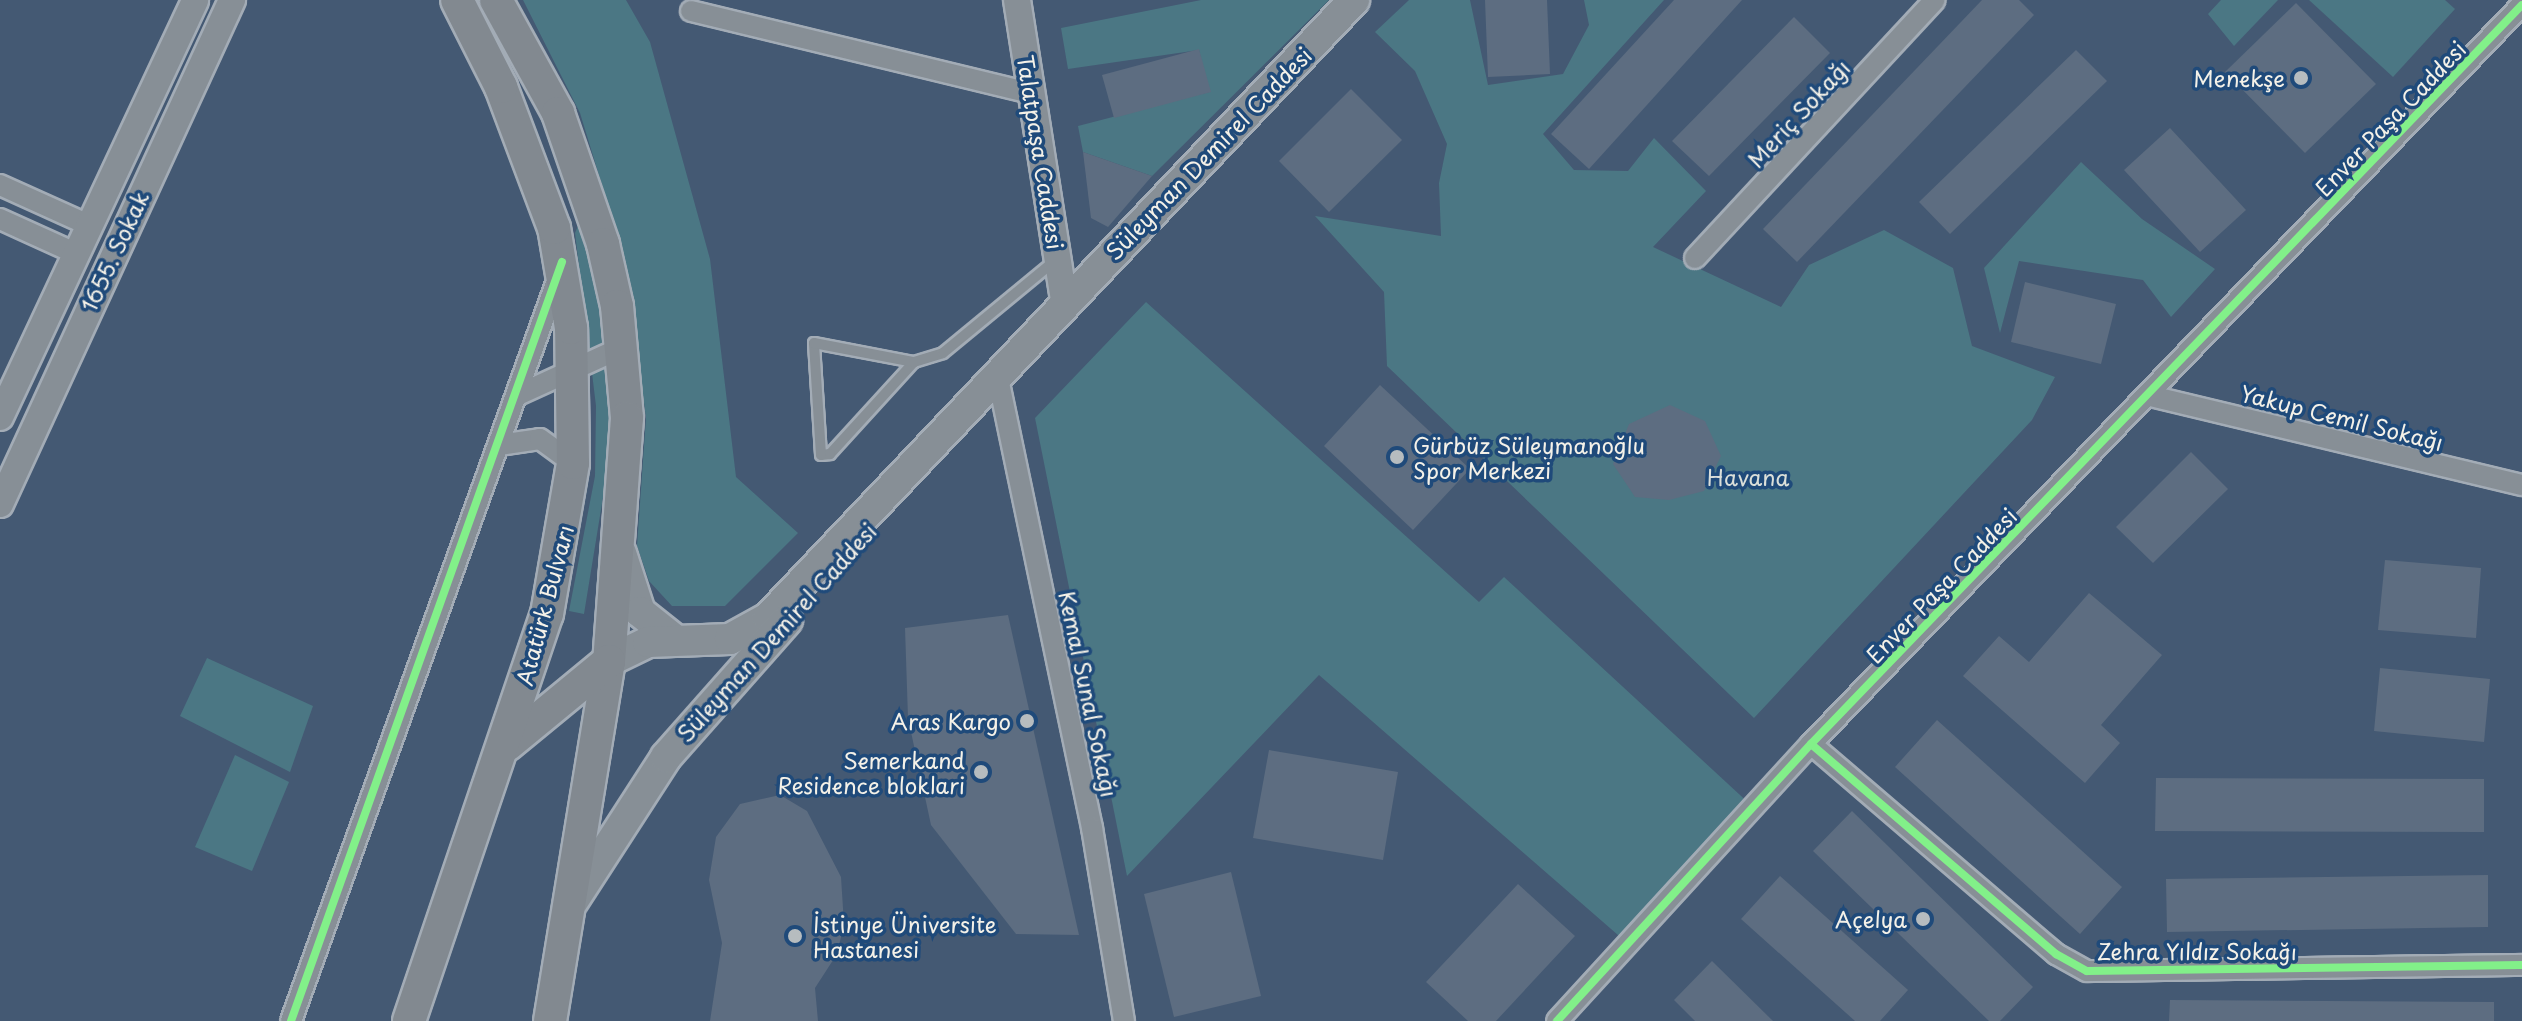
<!DOCTYPE html>
<meta charset="utf-8">
<style>
body{margin:0}
#map{position:relative;width:2522px;height:1021px;overflow:hidden;background:#445973;font-family:"Playpen Sans",sans-serif}
div>[style]{position:absolute}
.green>*{inset:0;background:#4b7784}
.building>*{inset:0;background:#5d6d81}
.roads{filter:drop-shadow(2px 0 #a3acb6) drop-shadow(-2px 0 #a3acb6) drop-shadow(0 2px #a3acb6) drop-shadow(0 -2px #a3acb6)}
.service>*{height:10px;margin:-5px;padding:0 5px;transform-origin:5px;border-radius:5px;background:#878f96}
.minor>*{height:20px;margin:-10px;padding:0 10px;transform-origin:10px;border-radius:10px;background:#878f96}
.tertiary>*{height:26px;margin:-13px;padding:0 13px;transform-origin:13px;border-radius:13px;background:#878f96}
.secondary>*{height:30px;margin:-15px;padding:0 15px;transform-origin:15px;border-radius:15px;background:#878f96}
.primary>*{height:32px;margin:-16px;padding:0 16px;transform-origin:16px;border-radius:16px;background:#828990}
.cycleway>*{height:8px;margin:-4px;padding:0 4px;transform-origin:4px;border-radius:4px;background:#82f089}
.dots>*{width:22px;height:22px;translate:-50% -50%;box-sizing:border-box;border:4px solid #1f4a7a;border-radius:50%}
span{translate:-50% -50%;white-space:nowrap;text-align:center;line-height:1.15;-webkit-text-stroke:7px #1f4a7a;paint-order:stroke}
.poi-label{font-size:22px;color:#f4f1e8}
.right{translate:-100% -50%;text-align:right}
.left{translate:0 -50%;text-align:left}
.street-label{font-size:22px;color:#f4f1e8}
.park-label{font-size:22px;color:#dbdfd9}
</style>
<div id="map">
<div class="green">
<div style="clip-path:polygon(523px 0,626px 0,650px 42px,710px 259px,736px 477px,798px 533px,725px 606px,672px 606px,649px 581px,637px 546px,646px 418px,626px 264px,580px 113px)"></div>
<div style="clip-path:polygon(1201px 0,1329px 0,1152px 176px,1083px 152px,1078px 126px,1209px 92px,1199px 50px,1068px 69px,1061px 28px)"></div>
<div style="clip-path:polygon(1409px 0,1470px 0,1488px 85px,1563px 74px,1589px 25px,1584px 0,1664px 0,1543px 134px,1574px 170px,1628px 171px,1654px 138px,1706px 191px,1653px 247px,1781px 307px,1809px 265px,1884px 230px,1953px 268px,1972px 346px,2055px 377px,2032px 420px,1754px 718px,1387px 366px,1384px 292px,1315px 216px,1441px 236px,1439px 183px,1447px 144px,1415px 71px,1375px 32px)"></div>
<div style="clip-path:polygon(2221px 0,2278px 0,2234px 46px,2208px 14px)"></div>
<div style="clip-path:polygon(2309px 0,2445px 0,2455px 9px,2393px 77px)"></div>
<div style="clip-path:polygon(2081px 162px,2142px 219px,2215px 269px,2171px 317px,2143px 280px,2019px 261px,2000px 333px,1984px 268px)"></div>
<div style="clip-path:polygon(580px 221px,602px 296px,612px 442px,584px 614px,569px 611px,595px 476px,596px 406px,575px 233px)"></div>
<div style="clip-path:polygon(1146px 302px,1479px 602px,1504px 577px,1753px 807px,1626px 942px,1319px 675px,1127px 876px,1035px 418px)"></div>
<div style="clip-path:polygon(207px 658px,313px 706px,290px 772px,180px 716px)"></div>
<div style="clip-path:polygon(235px 755px,289px 782px,252px 871px,195px 847px)"></div>
</div>
<div class="building">
<div style="clip-path:polygon(1485px 0,1547px 0,1550px 74px,1488px 77px)"></div>
<div style="clip-path:polygon(1674px 0,1742px 0,1589px 169px,1551px 134px)"></div>
<div style="clip-path:polygon(1982px 0,2019px 0,2034px 15px,1797px 262px,1763px 229px)"></div>
<div style="clip-path:polygon(2296px 3px,2376px 84px,2305px 153px,2225px 72px)"></div>
<div style="clip-path:polygon(1794px 17px,1830px 53px,1709px 176px,1672px 141px)"></div>
<div style="clip-path:polygon(1199px 49px,1211px 92px,1114px 118px,1102px 75px)"></div>
<div style="clip-path:polygon(2076px 50px,2107px 81px,1950px 234px,1919px 202px)"></div>
<div style="clip-path:polygon(1351px 89px,1402px 140px,1329px 212px,1279px 161px)"></div>
<div style="clip-path:polygon(2170px 128px,2246px 210px,2200px 252px,2124px 170px)"></div>
<div style="clip-path:polygon(1083px 152px,1152px 176px,1108px 227px,1091px 218px)"></div>
<div style="clip-path:polygon(2025px 282px,2116px 304px,2101px 364px,2011px 342px)"></div>
<div style="clip-path:polygon(1380px 385px,1470px 469px,1413px 530px,1324px 446px)"></div>
<div style="clip-path:polygon(1670px 405px,1705px 421px,1721px 456px,1704px 491px,1669px 500px,1635px 497px,1613px 464px,1629px 424px)"></div>
<div style="clip-path:polygon(2191px 452px,2228px 489px,2153px 563px,2116px 527px)"></div>
<div style="clip-path:polygon(2385px 560px,2481px 568px,2476px 638px,2378px 630px)"></div>
<div style="clip-path:polygon(2089px 593px,2162px 655px,2101px 725px,2120px 743px,2085px 783px,1963px 676px,1999px 636px,2029px 662px)"></div>
<div style="clip-path:polygon(1008px 615px,1079px 935px,1016px 934px,931px 825px,908px 718px,905px 628px)"></div>
<div style="clip-path:polygon(2380px 668px,2490px 679px,2484px 742px,2374px 731px)"></div>
<div style="clip-path:polygon(1937px 720px,2122px 887px,2080px 934px,1895px 767px)"></div>
<div style="clip-path:polygon(1269px 750px,1398px 772px,1383px 860px,1253px 838px)"></div>
<div style="clip-path:polygon(2156px 778px,2484px 779px,2484px 832px,2155px 831px)"></div>
<div style="clip-path:polygon(780px 795px,807px 811px,841px 877px,844px 924px,837px 954px,815px 988px,818px 1021px,710px 1021px,722px 943px,709px 880px,716px 837px,740px 804px)"></div>
<div style="clip-path:polygon(1852px 811px,2033px 987px,2000px 1021px,1989px 1021px,1813px 851px)"></div>
<div style="clip-path:polygon(1231px 872px,1261px 996px,1174px 1017px,1144px 894px)"></div>
<div style="clip-path:polygon(2488px 875px,2488px 927px,2167px 932px,2166px 879px)"></div>
<div style="clip-path:polygon(1780px 876px,1908px 990px,1880px 1021px,1855px 1021px,1741px 919px)"></div>
<div style="clip-path:polygon(1518px 884px,1575px 936px,1496px 1021px,1468px 1021px,1426px 982px)"></div>
<div style="clip-path:polygon(1712px 961px,1773px 1021px,1695px 1021px,1674px 1000px)"></div>
<div style="clip-path:polygon(2170px 1000px,2494px 1002px,2494px 1021px,2169px 1021px)"></div>
</div>
<div class="roads">
<div class="service">
<div style="left:914px;top:362px;width:125px;rotate:132.4deg"></div>
<div style="left:830px;top:454px;width:9px;rotate:174deg"></div>
<div style="left:821px;top:455px;width:112px;rotate:-93.6deg"></div>
<div style="left:814px;top:343px;width:102px;rotate:10.8deg"></div>
<div style="left:914px;top:362px;width:30px;rotate:-17deg"></div>
<div style="left:943px;top:353px;width:146px;rotate:-39.5deg"></div>
</div>
<div class="minor">
<div style="left:691px;top:11px;width:350px;rotate:13.6deg"></div>
<div style="left:0;top:185px;width:100px;rotate:24.3deg"></div>
<div style="left:0;top:219px;width:85px;rotate:24.4deg"></div>
<div style="left:1695px;top:258px;width:352px;rotate:-47.1deg"></div>
<div style="left:998px;top:378px;width:460px;rotate:78.2deg"></div>
<div style="left:1092px;top:828px;width:196px;rotate:80.6deg"></div>
<div style="left:518px;top:395px;width:115px;rotate:-24.6deg"></div>
<div style="left:2151px;top:396px;width:382px;rotate:13.5deg"></div>
<div style="left:499px;top:445px;width:41px;rotate:-8.3deg"></div>
<div style="left:540px;top:439px;width:41px;rotate:36deg"></div>
<div style="left:1811px;top:744px;width:323px;rotate:40.6deg"></div>
<div style="left:2056px;top:954px;width:35px;rotate:29deg"></div>
<div style="left:2087px;top:971px;width:435px;rotate:-0.8deg"></div>
<div style="left:291px;top:1021px;width:790px;rotate:-70.23deg"></div>
<div style="left:1557px;top:1021px;width:376px;rotate:-47.5deg"></div>
<div style="left:1811px;top:744px;width:1025px;rotate:-46.11deg"></div>
</div>
<div class="tertiary">
<div style="left:1017px;top:0;width:309px;rotate:81.1deg"></div>
<div style="left:0;top:417px;width:460px;rotate:-64.9deg"></div>
<div style="left:0;top:504px;width:555px;rotate:-65.28deg"></div>
</div>
<div class="secondary">
<div style="left:621px;top:553px;width:62px;rotate:72.1deg"></div>
<div style="left:640px;top:612px;width:43px;rotate:38.5deg"></div>
<div style="left:609px;top:661px;width:43px;rotate:-26deg"></div>
<div style="left:648px;top:642px;width:82px;rotate:-2.1deg"></div>
<div style="left:730px;top:639px;width:43px;rotate:-28.9deg"></div>
<div style="left:768px;top:618px;width:852px;rotate:-46.52deg"></div>
<div style="left:573px;top:901px;width:171px;rotate:-57.1deg"></div>
<div style="left:666px;top:757px;width:183px;rotate:-48.5deg"></div>
</div>
<div class="primary">
<div style="left:496px;top:0;width:129px;rotate:61.2deg"></div>
<div style="left:558px;top:113px;width:139px;rotate:71deg"></div>
<div style="left:603px;top:244px;width:64px;rotate:77.3deg"></div>
<div style="left:617px;top:306px;width:112px;rotate:84.9deg"></div>
<div style="left:627px;top:418px;width:244px;rotate:94.2deg"></div>
<div style="left:609px;top:661px;width:365px;rotate:99.3deg"></div>
<div style="left:507px;top:745px;width:132px;rotate:-39.5deg"></div>
<div style="left:409px;top:1021px;width:430px;rotate:-71.3deg"></div>
<div style="left:547px;top:614px;width:153px;rotate:-80.2deg"></div>
<div style="left:573px;top:463px;width:135px;rotate:-90.8deg"></div>
<div style="left:571px;top:328px;width:101px;rotate:-99.6deg"></div>
<div style="left:554px;top:228px;width:151px;rotate:-110.6deg"></div>
<div style="left:501px;top:87px;width:97px;rotate:-116.8deg"></div>
</div>
</div>
<div class="cycleway">
<div style="left:1811px;top:744px;width:323px;rotate:40.6deg"></div>
<div style="left:2056px;top:954px;width:35px;rotate:29deg"></div>
<div style="left:2087px;top:971px;width:435px;rotate:-0.8deg"></div>
<div style="left:291px;top:1021px;width:806px;rotate:-70.35deg"></div>
<div style="left:1557px;top:1021px;width:376px;rotate:-47.5deg"></div>
<div style="left:1811px;top:744px;width:1025px;rotate:-46.11deg"></div>
</div>
<div class="dots">
<div style="left:2301px;top:78px;background:#b6bcbf"></div>
<div style="left:1397px;top:457px;background:#b6bcbf"></div>
<div style="left:1027px;top:721px;background:#b6bcbf"></div>
<div style="left:981px;top:772px;background:#b6bcbf"></div>
<div style="left:1923px;top:919px;background:#b6bcbf"></div>
<div style="left:795px;top:936px;background:#b6bcbf"></div>
</div>
<div class="poi-label">
<span class="right" style="left:2285px;top:78px">Menekşe</span>
<span class="left" style="left:1413px;top:457px">Gürbüz Süleymanoğlu<br>Spor Merkezi</span>
<span class="right" style="left:1011px;top:721px">Aras Kargo</span>
<span class="right" style="left:965px;top:772px">Semerkand<br>Residence bloklari</span>
<span class="right" style="left:1907px;top:919px">Açelya</span>
<span class="left" style="left:813px;top:936px">İstinye Üniversite<br>Hastanesi</span>
</div>
<div class="street-label">
<span style="left:1798px;top:113px;rotate:-47deg">Meriç Sokağı</span>
<span style="left:2390px;top:118px;rotate:-46deg">Enver Paşa Caddesi</span>
<span style="left:1041px;top:152px;rotate:81deg">Talatpaşa Caddesi</span>
<span style="left:1208px;top:153px;rotate:-46deg">Süleyman Demirel Caddesi</span>
<span style="left:114px;top:251px;rotate:-65deg">1655. Sokak</span>
<span style="left:2342px;top:417px;rotate:14deg">Yakup Cemil Sokağı</span>
<span style="left:1941px;top:585px;rotate:-46deg">Enver Paşa Caddesi</span>
<span style="left:544px;top:605px;rotate:-75deg">Atatürk Bulvarı</span>
<span style="left:776px;top:632px;rotate:-48deg">Süleyman Demirel Caddesi</span>
<span style="left:1089px;top:694px;rotate:78deg">Kemal Sunal Sokağı</span>
<span style="left:2197px;top:951px">Zehra Yıldız Sokağı</span>
</div>
<div class="park-label">
<span style="left:1748px;top:477px">Havana</span>
</div>
</div>
